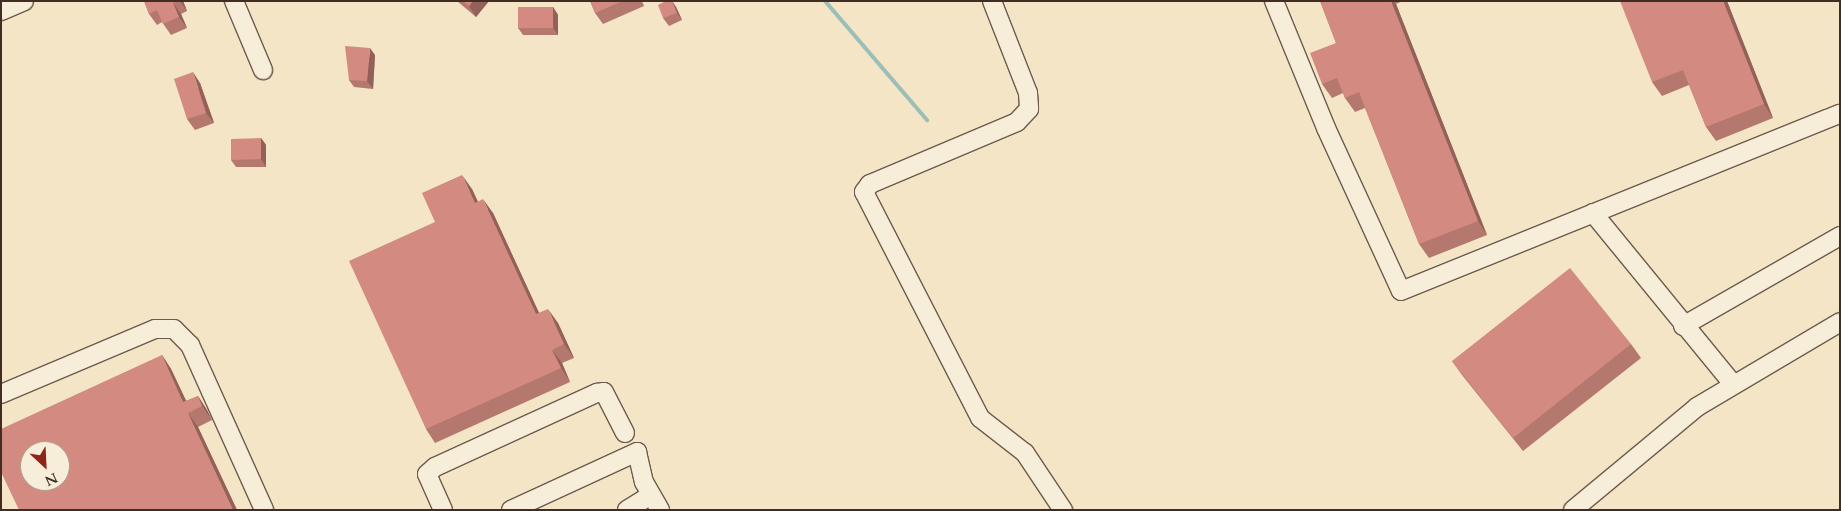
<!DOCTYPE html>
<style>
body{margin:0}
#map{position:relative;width:1841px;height:511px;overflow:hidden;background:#f3e5c6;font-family:Cardo,serif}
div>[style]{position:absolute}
.stream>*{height:4px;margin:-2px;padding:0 2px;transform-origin:2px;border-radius:2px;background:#9bbfb7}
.roads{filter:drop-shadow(1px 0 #6e5b4d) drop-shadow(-1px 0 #6e5b4d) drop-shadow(0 1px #6e5b4d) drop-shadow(0 -1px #6e5b4d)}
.minor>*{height:18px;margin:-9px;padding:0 9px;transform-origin:9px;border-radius:9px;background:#f7eeda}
.wall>*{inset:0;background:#b5786f}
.shaded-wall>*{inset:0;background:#94615a}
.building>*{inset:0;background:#d38b81}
span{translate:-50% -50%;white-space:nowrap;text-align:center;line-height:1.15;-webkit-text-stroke:4.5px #f7eeda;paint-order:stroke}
.frame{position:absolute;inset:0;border:2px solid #422d25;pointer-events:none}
.north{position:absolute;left:20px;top:441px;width:50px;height:50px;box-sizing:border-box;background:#f7eeda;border:1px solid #afa192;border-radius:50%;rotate:155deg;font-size:14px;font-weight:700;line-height:20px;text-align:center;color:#422d25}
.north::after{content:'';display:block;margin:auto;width:18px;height:22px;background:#8f2418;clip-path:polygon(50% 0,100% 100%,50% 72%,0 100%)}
</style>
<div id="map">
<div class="stream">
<div style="left:825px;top:1px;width:157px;rotate:49.4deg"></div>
</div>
<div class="roads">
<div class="minor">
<div style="left:234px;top:1px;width:75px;rotate:67.2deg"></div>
<div style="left:992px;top:1px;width:99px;rotate:68.6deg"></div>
<div style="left:1028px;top:93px;width:16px;rotate:86deg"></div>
<div style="left:1029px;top:109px;width:18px;rotate:133deg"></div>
<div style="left:1017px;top:122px;width:160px;rotate:157.1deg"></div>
<div style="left:870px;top:184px;width:10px;rotate:127deg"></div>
<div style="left:864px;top:192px;width:254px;rotate:62.8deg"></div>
<div style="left:980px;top:418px;width:57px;rotate:37.9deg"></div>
<div style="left:1025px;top:453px;width:69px;rotate:56.3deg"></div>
<div style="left:1274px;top:1px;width:137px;rotate:67.7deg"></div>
<div style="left:1326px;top:128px;width:179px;rotate:65.3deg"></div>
<div style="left:1401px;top:291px;width:473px;rotate:-22deg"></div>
<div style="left:1px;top:11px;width:25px;rotate:-23deg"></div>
<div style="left:1593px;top:213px;width:221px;rotate:50.7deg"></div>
<div style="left:1683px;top:326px;width:181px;rotate:-29.8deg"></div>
<div style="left:1px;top:394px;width:167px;rotate:-22.9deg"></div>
<div style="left:155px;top:329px;width:19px"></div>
<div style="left:174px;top:329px;width:23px;rotate:45deg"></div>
<div style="left:190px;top:345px;width:181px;rotate:65.8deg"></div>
<div style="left:443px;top:510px;width:39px;rotate:-114deg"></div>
<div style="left:427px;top:474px;width:11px;rotate:-41deg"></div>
<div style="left:435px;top:467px;width:178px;rotate:-24.6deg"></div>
<div style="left:597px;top:393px;width:7px;rotate:-8deg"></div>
<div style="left:604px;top:392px;width:46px;rotate:62.9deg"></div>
<div style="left:511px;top:510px;width:139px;rotate:-24.7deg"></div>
<div style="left:637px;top:452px;width:31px;rotate:77deg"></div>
<div style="left:644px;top:482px;width:32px;rotate:60deg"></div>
<div style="left:627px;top:510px;width:28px;rotate:-32deg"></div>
<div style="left:1573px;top:510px;width:161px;rotate:-39.7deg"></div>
<div style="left:1697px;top:407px;width:166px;rotate:-30.7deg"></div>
</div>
</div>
<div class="wall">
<div style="clip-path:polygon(144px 1px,183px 1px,187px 11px,181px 14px,187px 28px,171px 35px,162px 22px,157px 25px,149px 14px)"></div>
<div style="clip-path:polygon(457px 1px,489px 1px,476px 17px)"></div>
<div style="clip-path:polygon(590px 1px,642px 1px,644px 6px,603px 24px,595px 13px)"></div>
<div style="clip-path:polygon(666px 1px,672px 1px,676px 7px,682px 20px,669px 26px,663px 18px)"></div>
<div style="clip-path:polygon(1320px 1px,1403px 1px,1396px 4px,1487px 235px,1429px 258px,1419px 244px,1365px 108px,1355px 112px,1345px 98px,1343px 93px,1332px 98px,1322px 84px,1336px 43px)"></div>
<div style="clip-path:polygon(1727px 1px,1773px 118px,1716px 141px,1706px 127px,1689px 85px,1662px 96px,1652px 82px)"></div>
<div style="clip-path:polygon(553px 7px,558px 15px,558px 35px,523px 35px,518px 28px)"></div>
<div style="clip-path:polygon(375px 55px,373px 89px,354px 87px,349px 80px)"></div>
<div style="clip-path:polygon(200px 83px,214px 123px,195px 130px,187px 119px)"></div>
<div style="clip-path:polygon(261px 138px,266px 145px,266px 167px,236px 167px,231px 160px)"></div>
<div style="clip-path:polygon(472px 189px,478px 202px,493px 213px,539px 313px,558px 323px,574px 358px,562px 363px,570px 382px,435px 443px,426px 429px,435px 222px)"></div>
<div style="clip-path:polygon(1631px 344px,1641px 358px,1523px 451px,1462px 375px,1452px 361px)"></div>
<div style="clip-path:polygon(162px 355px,171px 369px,186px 401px,198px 396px,207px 410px,212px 420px,198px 427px,237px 510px,19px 510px)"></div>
</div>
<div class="shaded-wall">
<div style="clip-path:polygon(180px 1px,183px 1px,187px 11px)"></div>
<div style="clip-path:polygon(473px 1px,489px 1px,476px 17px,469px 6px)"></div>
<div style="clip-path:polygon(672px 1px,676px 7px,682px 20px,677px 13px)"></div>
<div style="clip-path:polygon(1391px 1px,1394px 1px,1396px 4px,1487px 235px,1478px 221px)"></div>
<div style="clip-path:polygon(1723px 1px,1727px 1px,1773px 118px,1764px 104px)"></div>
<div style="clip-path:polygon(173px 3px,181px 14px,187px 28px,179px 17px)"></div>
<div style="clip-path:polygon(553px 7px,558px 15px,558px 35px,553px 28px)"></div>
<div style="clip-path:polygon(370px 48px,375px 55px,373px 89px,367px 81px)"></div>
<div style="clip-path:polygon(193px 72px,200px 83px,214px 123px,206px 113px)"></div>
<div style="clip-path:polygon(261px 138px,266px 145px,266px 167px,261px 159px)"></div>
<div style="clip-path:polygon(462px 175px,472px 189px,485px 217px,475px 203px)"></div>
<div style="clip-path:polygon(483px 199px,493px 213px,546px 328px,536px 314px)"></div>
<div style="clip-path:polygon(548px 309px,558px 323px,574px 358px,564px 344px)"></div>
<div style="clip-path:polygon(552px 350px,562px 363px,570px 382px,561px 368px)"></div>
<div style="clip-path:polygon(162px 355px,171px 369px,191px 411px,183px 402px)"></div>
<div style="clip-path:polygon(198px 396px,207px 410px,212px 420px,202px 406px)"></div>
<div style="clip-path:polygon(188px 413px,198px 427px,237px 510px,233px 510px)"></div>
</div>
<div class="building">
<div style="clip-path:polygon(144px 1px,177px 1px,173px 3px,179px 17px,163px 24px,157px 10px,149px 14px)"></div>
<div style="clip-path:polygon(463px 1px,473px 1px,469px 6px)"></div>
<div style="clip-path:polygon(590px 1px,623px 1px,595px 13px)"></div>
<div style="clip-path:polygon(666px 1px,672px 1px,677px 13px,663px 18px,658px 5px)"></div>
<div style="clip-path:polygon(1320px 1px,1391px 1px,1478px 221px,1419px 244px,1359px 92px,1345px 98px,1337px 78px,1322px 84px,1310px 53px,1336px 43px)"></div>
<div style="clip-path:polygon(1620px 1px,1723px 1px,1764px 104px,1706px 127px,1683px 70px,1652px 82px)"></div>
<div style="clip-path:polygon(518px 7px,553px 7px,553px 28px,518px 28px)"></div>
<div style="clip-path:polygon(345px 46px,370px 48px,367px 81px,349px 80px)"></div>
<div style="clip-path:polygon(193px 72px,206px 113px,187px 119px,174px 79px)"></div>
<div style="clip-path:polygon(261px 138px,261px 159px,231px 160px,231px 139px)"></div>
<div style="clip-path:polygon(462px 175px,475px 203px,483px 199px,536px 314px,548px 309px,564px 344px,552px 350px,561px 368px,426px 429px,349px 261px,435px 222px,422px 193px)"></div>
<div style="clip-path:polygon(1570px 268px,1631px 344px,1513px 438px,1452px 361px)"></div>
<div style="clip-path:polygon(evenodd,162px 355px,183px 402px,198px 396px,202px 406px,188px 413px,233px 510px,19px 510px,1px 472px,1px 429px,162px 355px,30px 451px,60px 451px,60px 481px,30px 481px,30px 451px)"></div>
</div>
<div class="frame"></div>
<div class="north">N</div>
</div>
